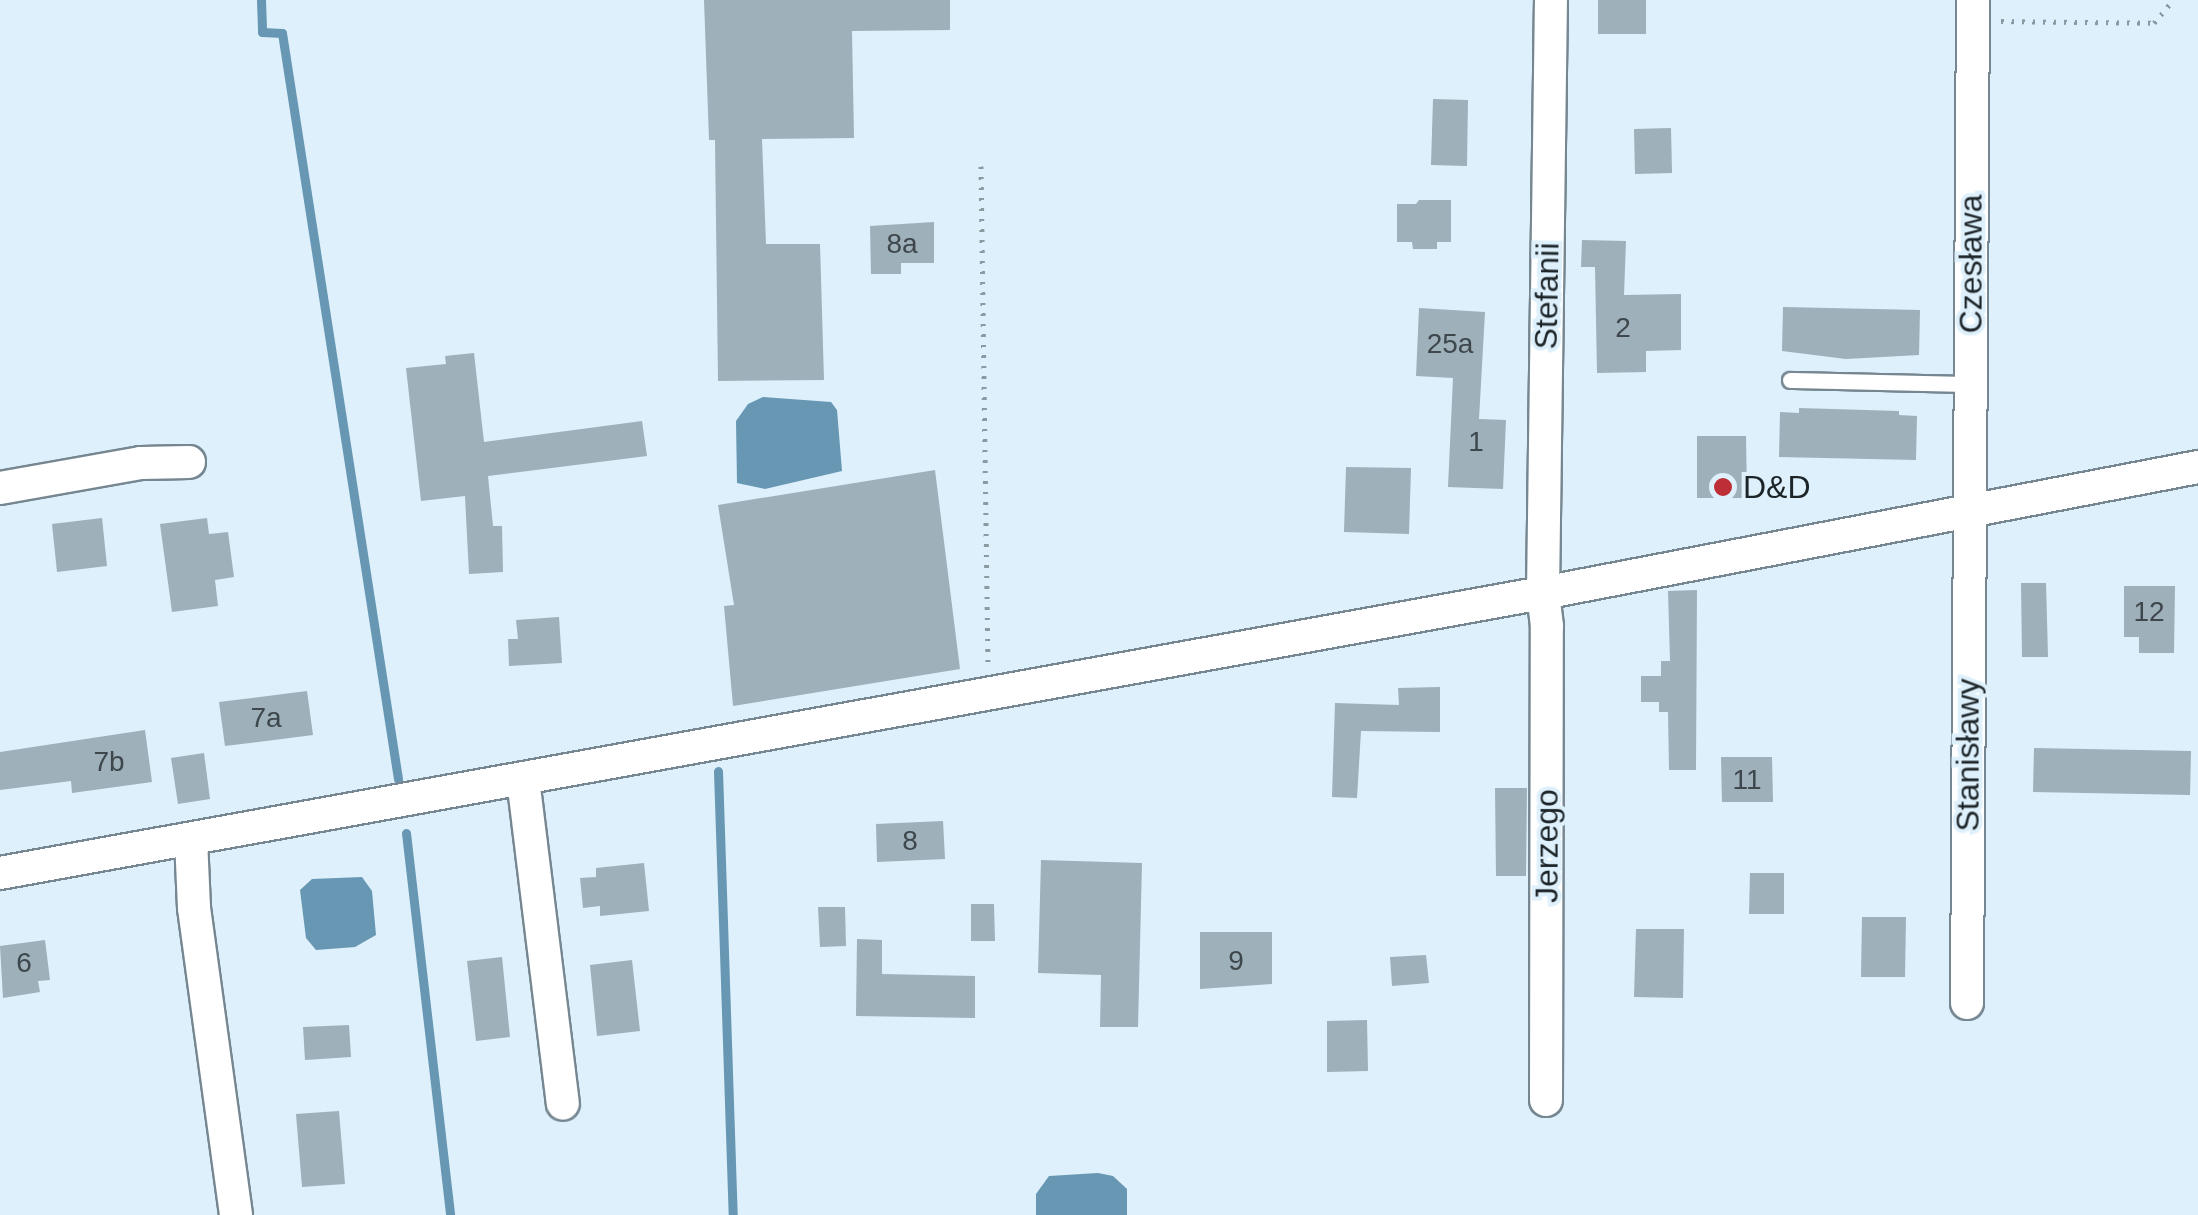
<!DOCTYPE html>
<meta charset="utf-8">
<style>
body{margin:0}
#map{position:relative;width:2198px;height:1215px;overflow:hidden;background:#ddf0fb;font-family:Arial,sans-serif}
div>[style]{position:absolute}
.water>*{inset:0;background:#6797b2}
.stream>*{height:9px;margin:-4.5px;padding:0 4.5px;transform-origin:4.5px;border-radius:4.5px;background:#6797b2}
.building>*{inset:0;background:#9eb0ba}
.path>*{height:5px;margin-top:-2.5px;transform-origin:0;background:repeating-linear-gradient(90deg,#8b99a1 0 2.5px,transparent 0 10.5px)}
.roads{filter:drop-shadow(2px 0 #768791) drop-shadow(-2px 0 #768791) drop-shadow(0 2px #768791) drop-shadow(0 -2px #768791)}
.service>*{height:15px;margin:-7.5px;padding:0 7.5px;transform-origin:7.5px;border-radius:7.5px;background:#fff}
.minor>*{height:32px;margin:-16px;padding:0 16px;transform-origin:16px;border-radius:16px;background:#fff}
.dots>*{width:28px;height:28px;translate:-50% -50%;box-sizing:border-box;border:5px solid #ddf0fb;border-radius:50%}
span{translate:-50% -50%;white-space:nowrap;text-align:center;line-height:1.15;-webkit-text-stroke:8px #ddf0fb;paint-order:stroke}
.number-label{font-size:28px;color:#3d474c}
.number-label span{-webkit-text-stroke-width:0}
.street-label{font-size:32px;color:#1d2428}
.poi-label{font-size:32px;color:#1d2428}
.left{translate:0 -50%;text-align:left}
</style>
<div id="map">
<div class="water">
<div style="clip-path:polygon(763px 397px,831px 402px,837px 410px,842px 471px,765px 489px,737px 483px,736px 421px,748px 404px)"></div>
<div style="clip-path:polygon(362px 877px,372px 891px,376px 935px,355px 947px,316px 950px,306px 938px,300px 890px,312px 879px)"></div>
<div style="clip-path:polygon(1098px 1173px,1113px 1176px,1127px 1189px,1127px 1215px,1036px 1215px,1036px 1194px,1049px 1176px)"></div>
</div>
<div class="stream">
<div style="left:261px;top:0;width:32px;rotate:88deg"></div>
<div style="left:262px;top:32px;width:20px;rotate:3deg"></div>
<div style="left:282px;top:33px;width:755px;rotate:81.16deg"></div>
<div style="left:718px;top:771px;width:444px;rotate:88.1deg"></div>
<div style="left:406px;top:833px;width:385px;rotate:83.4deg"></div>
</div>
<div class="building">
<div style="clip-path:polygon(704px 0,950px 0,950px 30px,852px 31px,854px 138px,762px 139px,766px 244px,820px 244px,824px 380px,718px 381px,715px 140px,709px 140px)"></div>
<div style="clip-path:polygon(1598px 0,1646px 0,1646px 34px,1598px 34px)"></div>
<div style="clip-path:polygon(1433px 99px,1468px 100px,1467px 166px,1431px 165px)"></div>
<div style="clip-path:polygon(1671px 128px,1672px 173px,1635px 174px,1634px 129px)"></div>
<div style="clip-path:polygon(1419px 200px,1451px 200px,1451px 242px,1437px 242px,1437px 249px,1413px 249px,1412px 242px,1397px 242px,1397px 204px,1416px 204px)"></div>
<div style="clip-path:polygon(934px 222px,934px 263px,901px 263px,901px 274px,871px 274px,870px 226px)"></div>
<div style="clip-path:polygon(1582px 240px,1626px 241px,1624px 295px,1681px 294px,1681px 350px,1646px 351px,1646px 372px,1597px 373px,1595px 267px,1581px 267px)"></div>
<div style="clip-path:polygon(1783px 307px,1920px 310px,1919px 355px,1846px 359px,1782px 351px)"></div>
<div style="clip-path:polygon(1419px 308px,1485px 312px,1479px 419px,1506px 420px,1503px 489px,1448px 487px,1453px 378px,1416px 376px)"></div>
<div style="clip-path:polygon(474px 353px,484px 442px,642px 421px,647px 456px,488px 476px,493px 526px,502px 526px,503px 572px,469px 574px,465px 496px,421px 501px,406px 368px,446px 364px,445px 356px)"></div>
<div style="clip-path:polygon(1799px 408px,1899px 411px,1899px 415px,1917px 416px,1916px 460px,1779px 457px,1780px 412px,1799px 413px)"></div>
<div style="clip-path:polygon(1697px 436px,1746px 436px,1747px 498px,1697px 498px)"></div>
<div style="clip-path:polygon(1346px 467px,1411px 468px,1409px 534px,1344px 532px)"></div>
<div style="clip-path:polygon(935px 470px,960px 669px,733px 706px,724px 606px,734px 605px,718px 505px)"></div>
<div style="clip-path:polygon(102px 518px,107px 566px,57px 572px,52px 524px)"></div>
<div style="clip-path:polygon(207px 518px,209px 534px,228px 532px,234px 577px,215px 580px,218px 606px,172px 612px,160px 524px)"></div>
<div style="clip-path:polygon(2021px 583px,2046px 583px,2048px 657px,2022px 657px)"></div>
<div style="clip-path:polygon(2124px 586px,2175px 586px,2174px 653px,2139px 653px,2139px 637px,2124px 637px)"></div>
<div style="clip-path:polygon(1697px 590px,1696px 770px,1669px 770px,1668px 712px,1659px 712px,1659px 702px,1641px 702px,1641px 676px,1661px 676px,1661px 661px,1670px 661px,1668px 591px)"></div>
<div style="clip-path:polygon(559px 617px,562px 663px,509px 666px,508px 639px,518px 639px,516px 620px)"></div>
<div style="clip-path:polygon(1440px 687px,1440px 732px,1361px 731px,1357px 798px,1332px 797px,1335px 703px,1399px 705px,1398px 688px)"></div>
<div style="clip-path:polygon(307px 691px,313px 735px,225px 746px,219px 702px)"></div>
<div style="clip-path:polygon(145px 730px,152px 782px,72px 793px,71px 781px,0 790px,0 752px)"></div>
<div style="clip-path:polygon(2034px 748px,2191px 751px,2190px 795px,2033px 792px)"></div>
<div style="clip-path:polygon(204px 753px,210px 799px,178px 804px,171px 758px)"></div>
<div style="clip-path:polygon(1721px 757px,1772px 757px,1773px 802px,1722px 802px)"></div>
<div style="clip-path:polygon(1495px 788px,1527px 788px,1526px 876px,1496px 876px)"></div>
<div style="clip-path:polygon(943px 821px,945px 859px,877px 862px,876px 824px)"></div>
<div style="clip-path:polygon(1041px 860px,1142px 863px,1138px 1027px,1100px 1027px,1101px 975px,1038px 973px)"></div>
<div style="clip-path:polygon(644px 863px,649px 911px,600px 916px,600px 906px,583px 908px,580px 878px,596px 877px,596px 868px)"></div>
<div style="clip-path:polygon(1750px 873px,1784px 873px,1784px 914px,1749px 914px)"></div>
<div style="clip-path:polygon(971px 904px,994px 904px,995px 941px,971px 941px)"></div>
<div style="clip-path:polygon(818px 907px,845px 907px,846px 946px,820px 947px)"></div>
<div style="clip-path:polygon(1862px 917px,1906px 917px,1905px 977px,1861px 977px)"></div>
<div style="clip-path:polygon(1636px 929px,1684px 929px,1683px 998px,1634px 997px)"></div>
<div style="clip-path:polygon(1200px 932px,1272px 932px,1272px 984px,1200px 989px)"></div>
<div style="clip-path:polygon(857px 939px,882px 940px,882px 974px,975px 976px,975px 1018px,856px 1016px)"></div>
<div style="clip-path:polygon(45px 940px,50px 980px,38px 981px,40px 992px,3px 998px,0 946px)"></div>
<div style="clip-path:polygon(1426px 955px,1429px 983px,1392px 986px,1390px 957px)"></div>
<div style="clip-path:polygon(502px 957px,510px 1037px,476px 1041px,467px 961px)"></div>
<div style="clip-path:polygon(632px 960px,640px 1031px,597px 1036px,590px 965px)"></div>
<div style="clip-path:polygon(1367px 1020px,1368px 1071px,1327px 1072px,1327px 1021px)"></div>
<div style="clip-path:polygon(349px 1025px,351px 1057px,305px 1060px,303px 1027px)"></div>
<div style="clip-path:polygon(339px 1111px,345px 1184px,302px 1187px,296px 1114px)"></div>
</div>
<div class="path">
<div style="left:2001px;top:21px;width:153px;rotate:0.7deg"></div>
<div style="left:2154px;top:23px;width:30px;rotate:-50deg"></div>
<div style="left:981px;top:166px;width:496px;rotate:89.2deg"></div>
</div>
<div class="roads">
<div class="service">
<div style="left:1790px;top:380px;width:180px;rotate:1.3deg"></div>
</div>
<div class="minor">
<div style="left:0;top:488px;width:143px;rotate:-10.1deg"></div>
<div style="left:141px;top:463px;width:48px;rotate:-1.2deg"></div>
<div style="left:523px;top:779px;width:327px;rotate:83deg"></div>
<div style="left:191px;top:839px;width:69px;rotate:87.5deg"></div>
<div style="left:194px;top:908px;width:310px;rotate:82.2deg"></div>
<div style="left:0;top:873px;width:1568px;rotate:-10.29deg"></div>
<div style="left:1543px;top:593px;width:667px;rotate:-10.89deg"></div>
<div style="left:1967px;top:1003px;width:1003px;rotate:-89.66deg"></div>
<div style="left:1546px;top:1100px;width:474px;rotate:-89.9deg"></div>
<div style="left:1547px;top:626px;width:33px;rotate:-97deg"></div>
<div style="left:1543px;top:593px;width:593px;rotate:-89.23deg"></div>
</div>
</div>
<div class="dots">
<div style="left:1723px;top:487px;background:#be2e36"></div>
</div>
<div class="number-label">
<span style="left:902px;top:244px">8a</span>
<span style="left:1623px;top:328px">2</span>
<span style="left:1450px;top:344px">25a</span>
<span style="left:1476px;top:442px">1</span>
<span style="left:2149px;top:612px">12</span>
<span style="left:266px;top:718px">7a</span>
<span style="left:109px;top:762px">7b</span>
<span style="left:1747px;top:780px">11</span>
<span style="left:910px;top:841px">8</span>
<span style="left:1236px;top:961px">9</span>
<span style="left:24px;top:963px">6</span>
</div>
<div class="street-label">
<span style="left:1971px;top:264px;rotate:-90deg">Czesława</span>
<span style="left:1547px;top:296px;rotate:-89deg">Stefanii</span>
<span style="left:1968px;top:755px;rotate:-90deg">Stanisławy</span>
<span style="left:1547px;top:846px;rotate:-90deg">Jerzego</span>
</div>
<div class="poi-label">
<span class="left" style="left:1743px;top:487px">D&amp;D</span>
</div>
</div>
